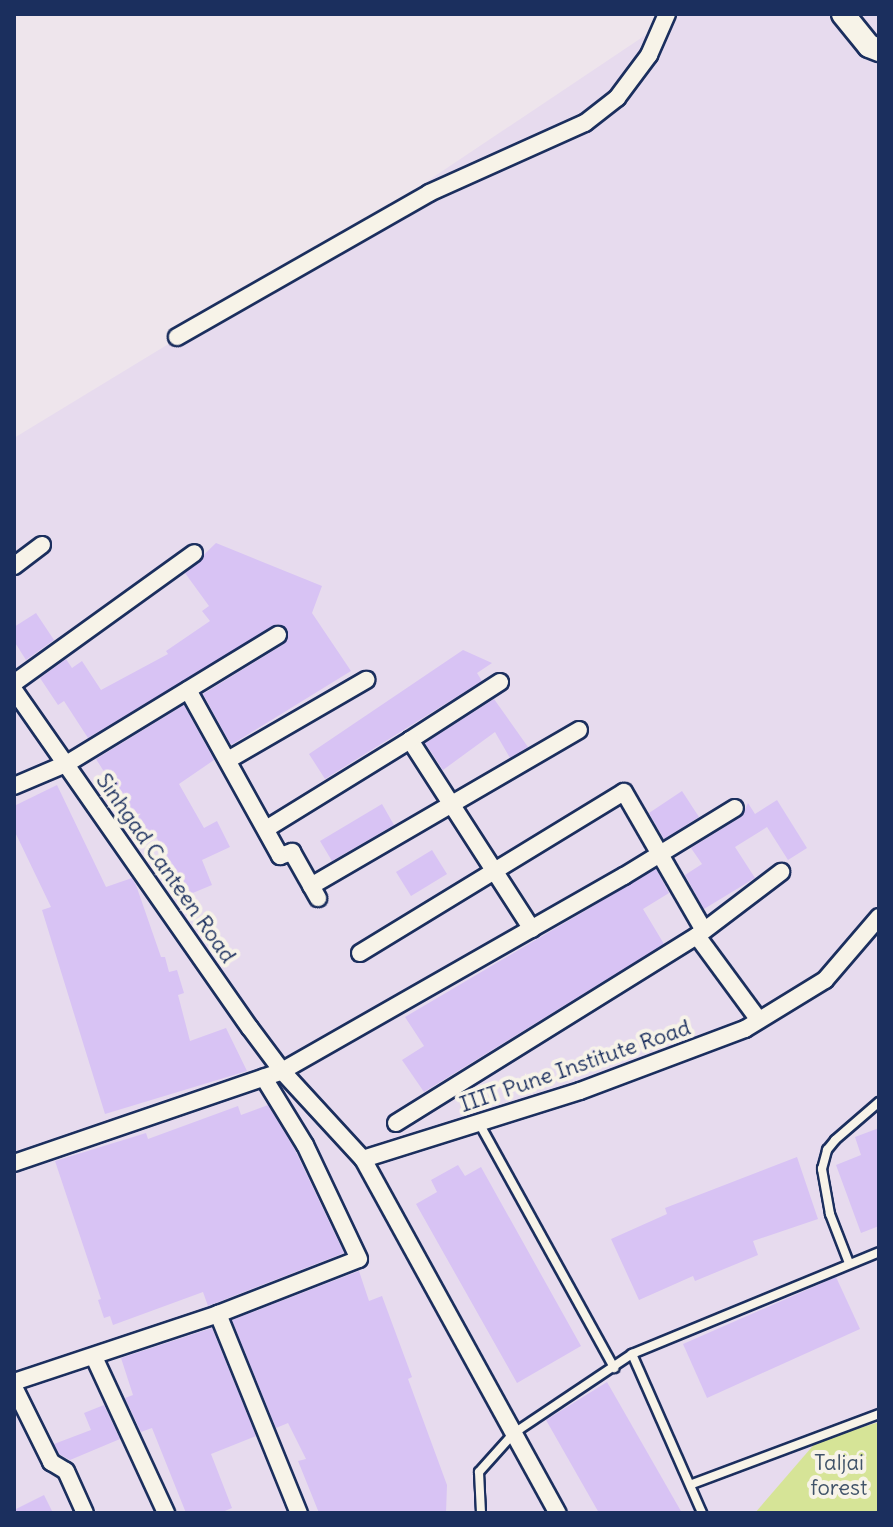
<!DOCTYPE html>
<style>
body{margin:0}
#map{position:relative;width:893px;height:1527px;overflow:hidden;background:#eee5ec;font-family:Delius,sans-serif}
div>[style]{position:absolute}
.built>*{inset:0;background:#e7dbee}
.green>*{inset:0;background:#d6e497}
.building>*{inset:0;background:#d8c3f4}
.roads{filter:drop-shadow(2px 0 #1b2f5e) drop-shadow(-2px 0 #1b2f5e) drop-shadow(0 2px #1b2f5e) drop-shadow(0 -2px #1b2f5e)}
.service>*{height:8px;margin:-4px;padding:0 4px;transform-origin:4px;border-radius:4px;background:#f7f3e8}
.minor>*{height:16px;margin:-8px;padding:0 8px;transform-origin:8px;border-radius:8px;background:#f7f3e8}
.tertiary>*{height:22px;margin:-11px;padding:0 11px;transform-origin:11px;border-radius:11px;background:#f7f3e8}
span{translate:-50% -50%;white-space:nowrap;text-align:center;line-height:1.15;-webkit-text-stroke:8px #f7f3e8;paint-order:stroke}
.street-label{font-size:22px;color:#1b2f5e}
.park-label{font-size:22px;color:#405369}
.frame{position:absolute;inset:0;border:16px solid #1b2f5e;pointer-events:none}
</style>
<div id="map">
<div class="built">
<div style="clip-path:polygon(677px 14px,879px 14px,879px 1513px,14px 1513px,14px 438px,338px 241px)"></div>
</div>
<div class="green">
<div style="clip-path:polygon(879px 1422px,879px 1513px,755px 1513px,817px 1441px)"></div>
</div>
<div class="building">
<div style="clip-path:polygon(216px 543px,322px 586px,312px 613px,351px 671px,231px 745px,203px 694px,284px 644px,288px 630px,277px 624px,88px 738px,64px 701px,58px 705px,40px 678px,66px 659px,72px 668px,82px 661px,101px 690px,168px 654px,166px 651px,210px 621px,202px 611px,209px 606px,185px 573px)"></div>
<div style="clip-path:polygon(36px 613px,54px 640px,26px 660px,14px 641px,14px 627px)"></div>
<div style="clip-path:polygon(463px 650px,492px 663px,477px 673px,482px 681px,325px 779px,309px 754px)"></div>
<div style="clip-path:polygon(494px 699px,528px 747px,510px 758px,495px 732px,443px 770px,425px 743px)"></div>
<div style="clip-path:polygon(184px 705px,214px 760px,179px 784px,204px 828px,217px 821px,230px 847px,202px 860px,212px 885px,183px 897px,157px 838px,149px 843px,96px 759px)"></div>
<div style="clip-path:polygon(57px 785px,106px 887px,132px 878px,136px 885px,161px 957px,165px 957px,169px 972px,177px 970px,184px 993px,178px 995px,190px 1041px,226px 1028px,247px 1071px,105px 1114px,42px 910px,51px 907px,14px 830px,14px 806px)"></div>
<div style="clip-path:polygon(682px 791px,699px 817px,664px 839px,649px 813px)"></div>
<div style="clip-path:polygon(777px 800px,807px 848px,788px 860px,767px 827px,735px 847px,755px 878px,704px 909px,685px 875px,702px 864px,691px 848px,741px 817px,748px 803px,755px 814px)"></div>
<div style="clip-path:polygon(382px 804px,394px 825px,332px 861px,320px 841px)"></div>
<div style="clip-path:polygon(432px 850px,447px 874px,411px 896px,396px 872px)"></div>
<div style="clip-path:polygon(656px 869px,669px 893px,643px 909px,664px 944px,424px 1092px,402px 1060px,424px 1046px,405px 1017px)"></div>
<div style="clip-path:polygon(268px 1105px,295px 1150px,344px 1253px,208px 1306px,203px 1292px,113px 1325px,110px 1316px,104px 1318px,98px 1300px,101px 1299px,55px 1161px,146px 1133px,148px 1139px,238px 1106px,241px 1115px)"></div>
<div style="clip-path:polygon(879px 1128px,879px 1226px,861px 1233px,836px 1165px,861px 1155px,855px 1137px)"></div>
<div style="clip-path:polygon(797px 1157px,818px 1219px,753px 1241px,758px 1255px,695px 1281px,693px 1276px,639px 1300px,611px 1239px,667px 1214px,665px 1208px)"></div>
<div style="clip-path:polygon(458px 1165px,465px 1176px,481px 1167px,581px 1346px,517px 1383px,416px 1204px,437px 1192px,431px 1180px)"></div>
<div style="clip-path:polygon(359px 1271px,369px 1301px,382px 1296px,412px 1377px,408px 1379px,447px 1485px,446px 1513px,319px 1513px,298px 1461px,306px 1459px,288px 1423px,276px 1428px,232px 1320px)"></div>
<div style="clip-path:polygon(836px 1277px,860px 1329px,707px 1398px,683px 1344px)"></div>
<div style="clip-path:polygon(212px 1328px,256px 1436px,211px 1454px,232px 1508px,220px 1513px,186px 1513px,152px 1428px,141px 1432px,125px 1398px,133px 1395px,121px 1358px)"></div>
<div style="clip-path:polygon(607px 1382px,682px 1513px,599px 1513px,546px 1420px)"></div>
<div style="clip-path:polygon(104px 1405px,120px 1439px,70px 1460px,59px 1454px,54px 1444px,91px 1430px,84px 1413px)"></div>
<div style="clip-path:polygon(44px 1495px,53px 1513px,14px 1513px,14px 1510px)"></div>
</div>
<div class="roads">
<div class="service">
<div style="left:479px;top:1123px;width:280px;rotate:61.1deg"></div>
<div style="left:849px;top:1263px;width:53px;rotate:-111.2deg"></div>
<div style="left:830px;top:1214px;width:46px;rotate:-100.1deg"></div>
<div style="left:822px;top:1169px;width:20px;rotate:-75deg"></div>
<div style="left:827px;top:1150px;width:13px;rotate:-51deg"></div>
<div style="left:835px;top:1140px;width:58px;rotate:-40.8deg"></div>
<div style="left:632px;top:1354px;width:174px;rotate:66.2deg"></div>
<div style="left:692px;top:1484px;width:200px;rotate:-20.5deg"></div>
<div style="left:481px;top:1513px;width:41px;rotate:-92.8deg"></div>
<div style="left:479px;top:1472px;width:52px;rotate:-48.1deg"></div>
<div style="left:514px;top:1433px;width:142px;rotate:-33.8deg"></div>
<div style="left:632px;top:1354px;width:267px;rotate:-22.4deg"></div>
</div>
<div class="minor">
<div style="left:177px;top:337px;width:290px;rotate:-29.7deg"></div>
<div style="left:429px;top:193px;width:171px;rotate:-24.2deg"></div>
<div style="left:585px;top:123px;width:41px;rotate:-38deg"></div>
<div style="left:617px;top:98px;width:54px;rotate:-53.3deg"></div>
<div style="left:649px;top:55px;width:45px;rotate:-66.3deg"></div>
<div style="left:14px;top:566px;width:35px;rotate:-37deg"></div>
<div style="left:500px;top:682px;width:107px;rotate:147.2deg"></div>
<div style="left:410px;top:740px;width:225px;rotate:57.2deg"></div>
<div style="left:14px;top:683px;width:222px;rotate:-35.8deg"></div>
<div style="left:14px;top:690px;width:412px;rotate:55.1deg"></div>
<div style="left:250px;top:1028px;width:54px;rotate:53.3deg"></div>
<div style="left:282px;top:1071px;width:120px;rotate:47.4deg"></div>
<div style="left:363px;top:1159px;width:404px;rotate:61.2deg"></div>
<div style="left:188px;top:690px;width:190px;rotate:61deg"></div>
<div style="left:280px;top:856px;width:13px;rotate:-18deg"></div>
<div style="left:292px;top:852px;width:53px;rotate:60.5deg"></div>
<div style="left:228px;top:760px;width:160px;rotate:-30.1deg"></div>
<div style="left:14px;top:786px;width:59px;rotate:-23.1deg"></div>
<div style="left:68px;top:763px;width:246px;rotate:-31.4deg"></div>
<div style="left:266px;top:829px;width:169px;rotate:-31.7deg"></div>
<div style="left:311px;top:886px;width:310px;rotate:-30.2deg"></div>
<div style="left:697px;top:936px;width:104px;rotate:53.6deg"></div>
<div style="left:360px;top:953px;width:309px;rotate:-31.4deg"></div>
<div style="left:624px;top:792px;width:158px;rotate:60deg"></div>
<div style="left:396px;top:1123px;width:354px;rotate:-31.9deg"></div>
<div style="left:697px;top:936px;width:106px;rotate:-37.3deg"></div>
<div style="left:363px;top:1159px;width:227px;rotate:-17.4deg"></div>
<div style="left:580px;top:1091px;width:176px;rotate:-20.6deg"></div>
<div style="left:745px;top:1029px;width:94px;rotate:-31.5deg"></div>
<div style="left:825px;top:980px;width:83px;rotate:-49.4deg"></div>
<div style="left:14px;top:1163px;width:283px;rotate:-18.9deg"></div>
<div style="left:282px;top:1071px;width:394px;rotate:-29.7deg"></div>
<div style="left:624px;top:876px;width:130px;rotate:-31.5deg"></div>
<div style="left:218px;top:1314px;width:215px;rotate:67.9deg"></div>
<div style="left:94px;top:1357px;width:172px;rotate:65.2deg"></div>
<div style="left:14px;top:1382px;width:215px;rotate:-18.4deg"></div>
<div style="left:218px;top:1314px;width:151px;rotate:-21.3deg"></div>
<div style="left:359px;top:1259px;width:126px;rotate:-115.3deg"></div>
<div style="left:305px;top:1145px;width:79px;rotate:-121.5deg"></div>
<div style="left:14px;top:1387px;width:84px;rotate:63.7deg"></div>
<div style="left:51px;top:1462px;width:17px;rotate:31deg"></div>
<div style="left:66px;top:1471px;width:46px;rotate:65.7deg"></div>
</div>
<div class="tertiary">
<div style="left:843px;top:14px;width:41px;rotate:50.9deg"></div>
<div style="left:869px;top:46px;width:11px;rotate:22deg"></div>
</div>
</div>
<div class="street-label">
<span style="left:166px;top:868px;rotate:55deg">Sinhgad Canteen Road</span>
<span style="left:575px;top:1066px;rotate:-19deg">IIIT Pune Institute Road</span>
</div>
<div class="park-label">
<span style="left:839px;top:1475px">Taljai<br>forest</span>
</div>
<div class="frame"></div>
</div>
